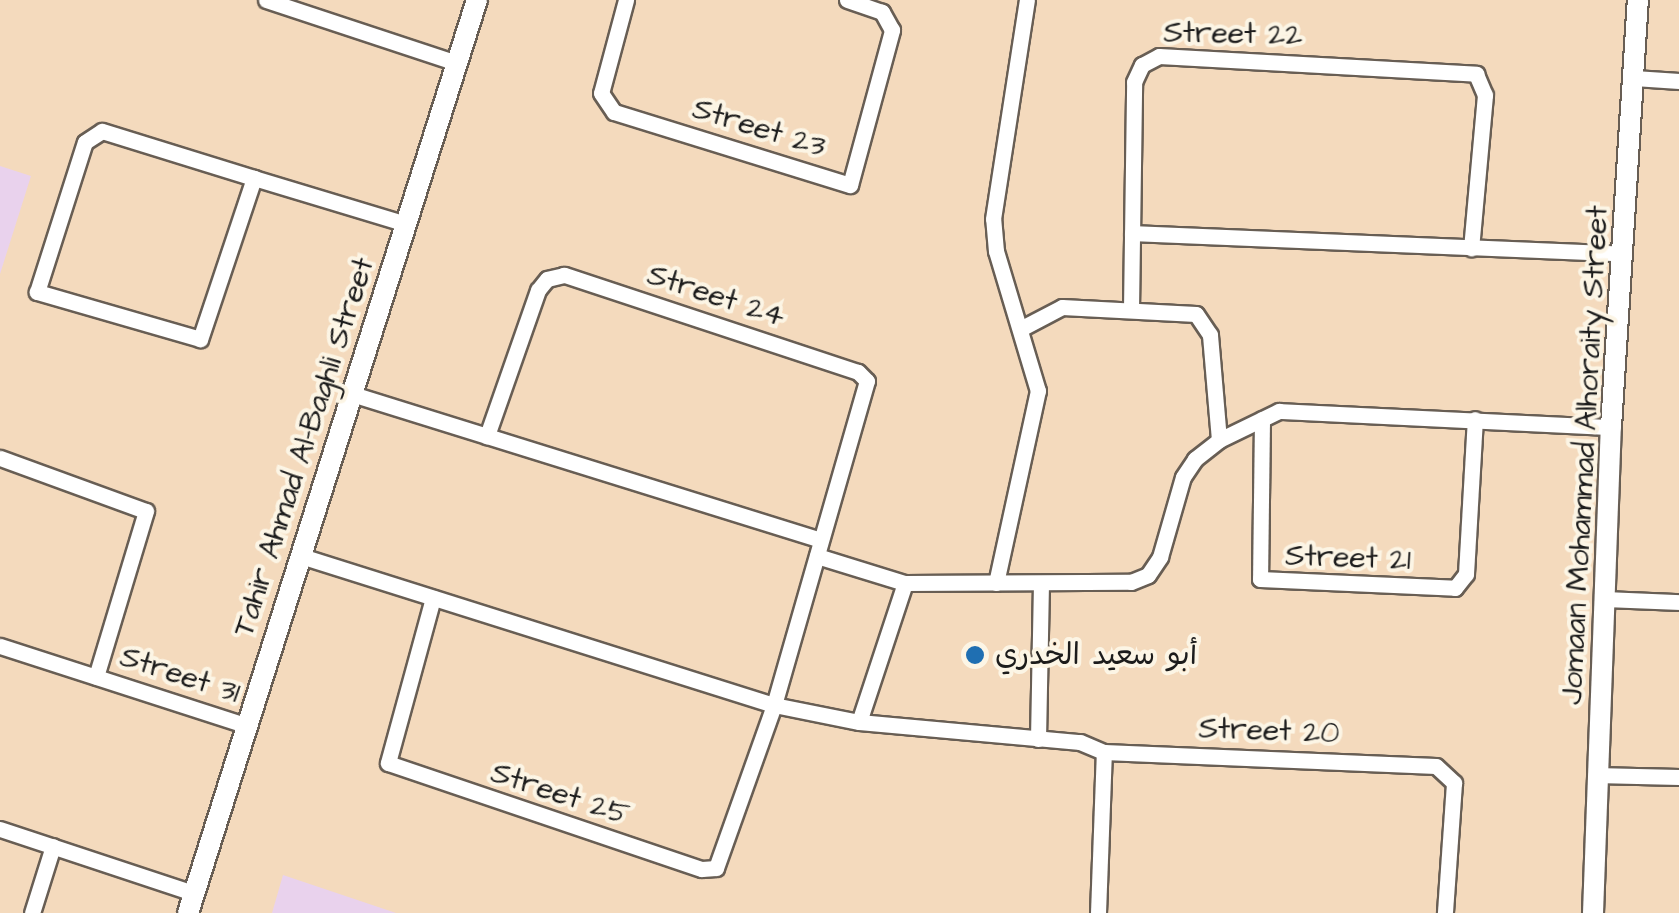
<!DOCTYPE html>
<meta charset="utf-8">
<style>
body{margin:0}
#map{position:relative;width:1679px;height:913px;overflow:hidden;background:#f4dabd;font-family:"Architects Daughter","Playpen Sans Arabic",sans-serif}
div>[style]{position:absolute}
.built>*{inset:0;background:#e9d2ed}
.roads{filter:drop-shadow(2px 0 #685e54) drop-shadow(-2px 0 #685e54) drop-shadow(0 2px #685e54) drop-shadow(0 -2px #685e54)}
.minor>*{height:15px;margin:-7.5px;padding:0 7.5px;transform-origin:7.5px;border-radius:7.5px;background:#fff}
.tertiary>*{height:20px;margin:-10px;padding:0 10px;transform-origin:10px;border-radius:10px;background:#fff}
.dots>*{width:28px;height:28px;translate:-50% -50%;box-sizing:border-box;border:5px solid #fcf5e5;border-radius:50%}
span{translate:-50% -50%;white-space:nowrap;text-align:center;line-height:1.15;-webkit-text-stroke:8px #fcf5e5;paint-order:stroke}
.street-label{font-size:30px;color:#1c1c1c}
.poi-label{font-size:30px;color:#1c1c1c}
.left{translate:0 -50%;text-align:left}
</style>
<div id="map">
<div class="built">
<div style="clip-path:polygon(0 166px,31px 176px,0 274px)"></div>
<div style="clip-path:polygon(283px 875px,396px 913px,272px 913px)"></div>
</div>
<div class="roads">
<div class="minor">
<div style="left:266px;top:0;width:201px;rotate:18.3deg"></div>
<div style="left:626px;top:0;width:96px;rotate:105deg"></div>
<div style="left:601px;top:93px;width:23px;rotate:56deg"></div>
<div style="left:614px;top:112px;width:247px;rotate:17.2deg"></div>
<div style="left:850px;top:185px;width:161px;rotate:-74.8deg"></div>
<div style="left:892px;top:30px;width:21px;rotate:-119deg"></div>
<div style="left:882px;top:12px;width:37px;rotate:-161deg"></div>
<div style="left:1634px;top:78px;width:45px;rotate:3.8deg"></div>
<div style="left:254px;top:178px;width:170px;rotate:108.5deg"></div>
<div style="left:200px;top:339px;width:170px;rotate:-163.9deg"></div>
<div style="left:37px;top:292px;width:157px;rotate:-72.3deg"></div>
<div style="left:85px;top:142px;width:20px;rotate:-33deg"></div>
<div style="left:102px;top:131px;width:159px;rotate:17.2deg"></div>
<div style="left:254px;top:178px;width:159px;rotate:16.8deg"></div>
<div style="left:1132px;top:233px;width:491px;rotate:2.4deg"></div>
<div style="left:1131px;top:309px;width:227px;rotate:-89.2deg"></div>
<div style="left:1134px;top:82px;width:19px;rotate:-65deg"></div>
<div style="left:1142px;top:65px;width:19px;rotate:-28deg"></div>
<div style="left:1159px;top:56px;width:318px;rotate:3.2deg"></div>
<div style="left:1476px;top:74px;width:23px;rotate:67deg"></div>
<div style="left:1485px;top:95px;width:154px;rotate:95.2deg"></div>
<div style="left:1022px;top:328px;width:45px;rotate:-27.7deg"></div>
<div style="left:1062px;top:307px;width:134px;rotate:3deg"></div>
<div style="left:1196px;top:314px;width:25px;rotate:56deg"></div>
<div style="left:1210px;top:335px;width:105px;rotate:85.1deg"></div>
<div style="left:352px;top:394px;width:490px;rotate:17.3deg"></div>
<div style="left:1262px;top:419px;width:160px;rotate:90.7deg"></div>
<div style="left:1260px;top:579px;width:195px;rotate:2.6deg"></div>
<div style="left:1455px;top:588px;width:18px;rotate:-52deg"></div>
<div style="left:1466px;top:574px;width:155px;rotate:-86.7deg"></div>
<div style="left:0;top:458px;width:155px;rotate:20deg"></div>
<div style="left:146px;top:511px;width:173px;rotate:106.8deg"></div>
<div style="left:301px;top:556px;width:496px;rotate:17.5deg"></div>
<div style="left:774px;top:705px;width:87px;rotate:11.3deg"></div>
<div style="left:859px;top:722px;width:222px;rotate:5.2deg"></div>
<div style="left:1080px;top:742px;width:26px;rotate:23deg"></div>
<div style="left:1104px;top:752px;width:332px;rotate:2.4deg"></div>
<div style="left:1436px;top:766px;width:25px;rotate:43deg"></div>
<div style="left:1454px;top:783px;width:130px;rotate:94deg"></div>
<div style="left:817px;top:556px;width:92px;rotate:17.1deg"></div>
<div style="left:905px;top:583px;width:226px;rotate:-0.3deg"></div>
<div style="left:1131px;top:582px;width:18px;rotate:-22deg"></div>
<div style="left:1148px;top:575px;width:22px;rotate:-56deg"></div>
<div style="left:1160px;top:557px;width:83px;rotate:-74deg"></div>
<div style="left:1183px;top:477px;width:22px;rotate:-56deg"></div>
<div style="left:1195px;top:459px;width:31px;rotate:-38deg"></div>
<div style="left:1219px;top:440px;width:67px;rotate:-25.8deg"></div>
<div style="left:1279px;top:411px;width:332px;rotate:2.8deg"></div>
<div style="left:996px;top:583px;width:197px;rotate:-77.7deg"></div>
<div style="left:1038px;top:391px;width:146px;rotate:-106.7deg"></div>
<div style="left:996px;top:251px;width:32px;rotate:-95deg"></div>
<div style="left:993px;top:219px;width:222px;rotate:-81.2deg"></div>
<div style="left:433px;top:598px;width:171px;rotate:105.3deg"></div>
<div style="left:388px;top:763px;width:331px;rotate:18.7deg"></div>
<div style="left:702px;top:869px;width:14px;rotate:-4deg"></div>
<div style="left:716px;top:868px;width:173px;rotate:-70.4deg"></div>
<div style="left:774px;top:705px;width:337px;rotate:-74deg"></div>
<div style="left:867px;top:381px;width:13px;rotate:-135deg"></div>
<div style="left:858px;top:372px;width:310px;rotate:-161.7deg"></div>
<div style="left:564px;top:275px;width:17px;rotate:167deg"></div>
<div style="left:547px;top:279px;width:14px;rotate:129deg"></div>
<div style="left:538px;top:290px;width:155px;rotate:109.3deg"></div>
<div style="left:1606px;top:599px;width:73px;rotate:2.4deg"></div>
<div style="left:0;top:646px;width:260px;rotate:17.9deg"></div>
<div style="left:859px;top:722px;width:146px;rotate:-71.7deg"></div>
<div style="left:1038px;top:739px;width:156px;rotate:-88.9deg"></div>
<div style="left:1600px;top:775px;width:79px;rotate:1.5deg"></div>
<div style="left:0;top:829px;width:204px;rotate:18.3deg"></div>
<div style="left:32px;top:913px;width:70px;rotate:-72.6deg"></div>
<div style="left:1098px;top:913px;width:161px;rotate:-87.9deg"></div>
</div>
<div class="tertiary">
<div style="left:188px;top:913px;width:958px;rotate:-72.44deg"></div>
<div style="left:1593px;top:913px;width:486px;rotate:-87.9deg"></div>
<div style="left:1611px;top:427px;width:428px;rotate:-86.4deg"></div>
</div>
</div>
<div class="dots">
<div style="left:975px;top:655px;background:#1f6fb2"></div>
</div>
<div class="street-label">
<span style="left:1233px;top:34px;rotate:1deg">Street 22</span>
<span style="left:759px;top:128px;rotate:17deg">Street 23</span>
<span style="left:716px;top:296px;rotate:18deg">Street 24</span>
<span style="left:304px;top:447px;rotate:-72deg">Tahir Ahmad Al-Baghli Street</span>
<span style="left:1585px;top:455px;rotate:-87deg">Jomaan Mohammad Alhoraity Street</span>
<span style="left:1348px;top:558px;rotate:2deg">Street 21</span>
<span style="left:180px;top:675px;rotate:18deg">Street 31</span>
<span style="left:1269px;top:731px;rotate:2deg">Street 20</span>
<span style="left:560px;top:794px;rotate:18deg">Street 25</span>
</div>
<div class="poi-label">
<span class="left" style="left:995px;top:655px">أبو سعيد الخدري</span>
</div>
</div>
